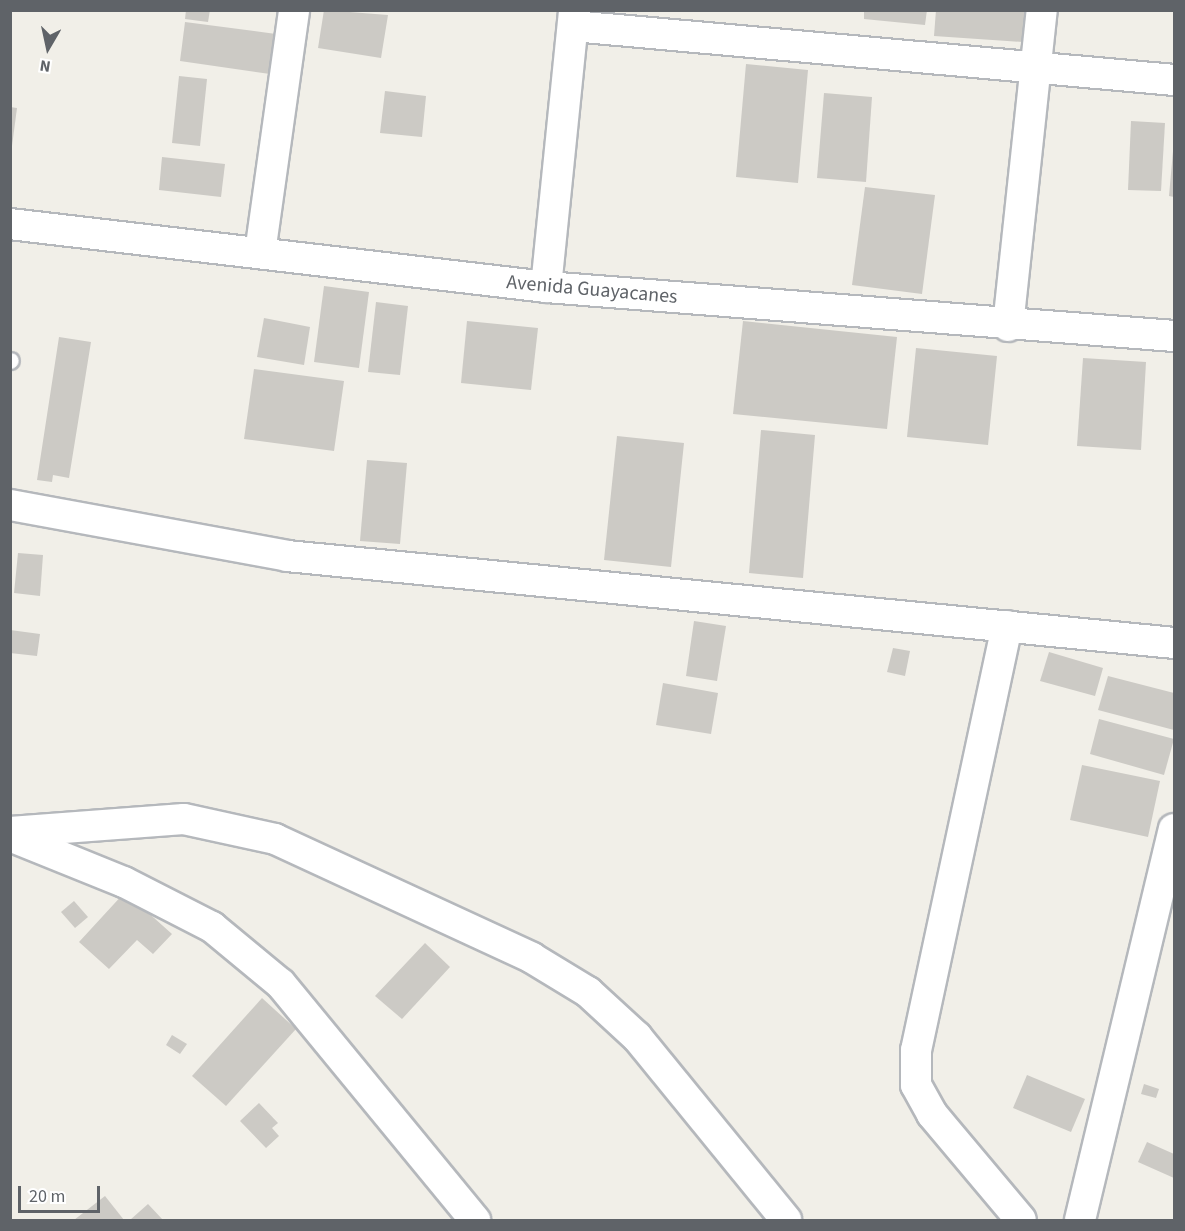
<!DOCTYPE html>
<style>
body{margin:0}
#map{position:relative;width:1185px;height:1231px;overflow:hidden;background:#f1efe8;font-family:"Source Sans 3",sans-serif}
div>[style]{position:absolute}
.building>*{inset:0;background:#cccac5}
.roads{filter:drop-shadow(2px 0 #b5b8bc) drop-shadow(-2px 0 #b5b8bc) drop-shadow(0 2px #b5b8bc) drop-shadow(0 -2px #b5b8bc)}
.service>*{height:15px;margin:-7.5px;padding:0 7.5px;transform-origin:7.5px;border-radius:7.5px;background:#fff}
.minor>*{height:30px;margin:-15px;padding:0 15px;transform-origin:15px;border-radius:15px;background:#fff}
span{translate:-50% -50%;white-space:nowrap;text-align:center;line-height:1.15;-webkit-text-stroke:4.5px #fff;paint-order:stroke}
.street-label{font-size:20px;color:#5f6368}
.frame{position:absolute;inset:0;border:12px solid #5f6368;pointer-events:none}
.north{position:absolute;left:18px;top:18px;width:60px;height:60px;-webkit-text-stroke:4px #fff;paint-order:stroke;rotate:189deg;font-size:16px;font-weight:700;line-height:24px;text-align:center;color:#5f6368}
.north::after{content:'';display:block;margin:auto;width:21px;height:27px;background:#5f6368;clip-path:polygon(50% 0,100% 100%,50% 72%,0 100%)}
.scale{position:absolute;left:18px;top:1186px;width:82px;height:27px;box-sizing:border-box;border:3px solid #5f6368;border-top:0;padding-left:8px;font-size:18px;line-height:21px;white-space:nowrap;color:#5f6368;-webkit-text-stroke:4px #fff;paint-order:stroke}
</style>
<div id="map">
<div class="building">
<div style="clip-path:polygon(186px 10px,210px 10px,208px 22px,185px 19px)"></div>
<div style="clip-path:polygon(324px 10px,388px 15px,381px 58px,318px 48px)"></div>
<div style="clip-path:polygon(864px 10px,927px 10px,925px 25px,864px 19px)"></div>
<div style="clip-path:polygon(936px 10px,1025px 10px,1023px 42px,934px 36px)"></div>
<div style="clip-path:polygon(185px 22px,276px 34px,270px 74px,180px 61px)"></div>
<div style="clip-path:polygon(746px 64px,808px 70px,798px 183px,736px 177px)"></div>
<div style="clip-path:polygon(179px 76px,207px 79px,200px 146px,172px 143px)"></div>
<div style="clip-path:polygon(385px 91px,426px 96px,422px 137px,380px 133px)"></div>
<div style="clip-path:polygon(824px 93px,872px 97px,866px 182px,817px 178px)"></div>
<div style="clip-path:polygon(10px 107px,17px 108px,12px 146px,10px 146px)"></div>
<div style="clip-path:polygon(1131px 121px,1165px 123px,1161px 191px,1128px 190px)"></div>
<div style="clip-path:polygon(1173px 151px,1174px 151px,1174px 197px,1169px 196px)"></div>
<div style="clip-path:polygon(162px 157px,225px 164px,221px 197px,159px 190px)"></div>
<div style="clip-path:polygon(865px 187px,935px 195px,922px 294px,852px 285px)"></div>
<div style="clip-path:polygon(324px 286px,369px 292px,359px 368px,314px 362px)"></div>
<div style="clip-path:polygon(376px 302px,408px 306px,400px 375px,368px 372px)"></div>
<div style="clip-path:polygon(264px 318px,310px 327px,304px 365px,257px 357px)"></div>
<div style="clip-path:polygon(467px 321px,538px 328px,531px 390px,461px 383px)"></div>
<div style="clip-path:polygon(743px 321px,897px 337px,887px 429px,733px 414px)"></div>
<div style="clip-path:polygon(59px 337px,91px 342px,69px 478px,53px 475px,52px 482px,37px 480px)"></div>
<div style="clip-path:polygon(916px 348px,997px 356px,988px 445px,907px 437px)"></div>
<div style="clip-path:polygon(1083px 358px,1146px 362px,1141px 450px,1077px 446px)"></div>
<div style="clip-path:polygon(254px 369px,344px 381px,334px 451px,244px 439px)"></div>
<div style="clip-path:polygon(761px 430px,815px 435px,803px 578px,749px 573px)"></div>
<div style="clip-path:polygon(617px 436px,684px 443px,671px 567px,604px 560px)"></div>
<div style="clip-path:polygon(367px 460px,407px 463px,400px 544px,360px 541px)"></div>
<div style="clip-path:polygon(18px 553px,43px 555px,40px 596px,14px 593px)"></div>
<div style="clip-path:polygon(694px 621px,726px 626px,717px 681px,686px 676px)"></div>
<div style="clip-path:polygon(10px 630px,40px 634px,37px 656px,10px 653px)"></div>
<div style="clip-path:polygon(893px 648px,910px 651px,905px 676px,887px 672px)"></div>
<div style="clip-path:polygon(1049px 652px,1103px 668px,1095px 696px,1040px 681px)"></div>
<div style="clip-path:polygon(1108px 676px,1174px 693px,1174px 730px,1098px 710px)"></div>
<div style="clip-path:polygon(663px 683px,718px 693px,711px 734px,656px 725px)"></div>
<div style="clip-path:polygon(1099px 719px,1174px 739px,1164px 775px,1090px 754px)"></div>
<div style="clip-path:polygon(1082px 765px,1160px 781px,1148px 837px,1070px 820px)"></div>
<div style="clip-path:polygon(125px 892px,172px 934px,153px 954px,137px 940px,109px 969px,79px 942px)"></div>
<div style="clip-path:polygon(74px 901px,88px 917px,75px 928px,61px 912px)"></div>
<div style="clip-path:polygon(425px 943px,450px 967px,402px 1019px,375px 996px)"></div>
<div style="clip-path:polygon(262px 998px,296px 1029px,226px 1106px,192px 1076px)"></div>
<div style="clip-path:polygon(172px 1035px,187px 1044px,180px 1054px,166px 1045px)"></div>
<div style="clip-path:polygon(1027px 1075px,1085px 1099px,1071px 1132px,1013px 1108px)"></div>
<div style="clip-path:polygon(1144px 1084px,1159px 1089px,1156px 1098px,1141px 1094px)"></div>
<div style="clip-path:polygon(259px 1103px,278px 1123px,272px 1128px,279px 1136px,266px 1148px,240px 1121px)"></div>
<div style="clip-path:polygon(1147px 1142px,1174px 1154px,1174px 1178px,1138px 1162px)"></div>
<div style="clip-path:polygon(105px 1196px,124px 1220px,74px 1220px)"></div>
<div style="clip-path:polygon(148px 1204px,163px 1220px,130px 1220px)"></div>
</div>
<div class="roads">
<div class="service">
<div style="left:10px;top:361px;width:1px;rotate:-45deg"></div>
</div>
<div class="minor">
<div style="left:573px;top:26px;width:603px;rotate:5.13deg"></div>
<div style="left:10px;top:224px;width:540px;rotate:6.7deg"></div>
<div style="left:546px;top:287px;width:630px;rotate:4.46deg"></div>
<div style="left:260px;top:253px;width:245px;rotate:-82deg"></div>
<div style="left:546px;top:287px;width:278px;rotate:-84.2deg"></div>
<div style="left:1008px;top:326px;width:318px;rotate:-83.9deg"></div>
<div style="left:10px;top:505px;width:282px;rotate:10.4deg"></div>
<div style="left:287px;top:556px;width:891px;rotate:5.6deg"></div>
<div style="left:1007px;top:626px;width:434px;rotate:102.1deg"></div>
<div style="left:916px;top:1050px;width:35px;rotate:90deg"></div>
<div style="left:916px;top:1085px;width:33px;rotate:61deg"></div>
<div style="left:932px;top:1114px;width:138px;rotate:50deg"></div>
<div style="left:10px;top:832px;width:174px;rotate:-4.3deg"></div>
<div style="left:184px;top:819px;width:93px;rotate:12.4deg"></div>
<div style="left:275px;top:839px;width:283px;rotate:24.8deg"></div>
<div style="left:532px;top:958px;width:66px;rotate:31.3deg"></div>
<div style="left:588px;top:992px;width:67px;rotate:42.6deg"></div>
<div style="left:637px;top:1037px;width:236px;rotate:50.8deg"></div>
<div style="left:10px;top:836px;width:123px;rotate:22deg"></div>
<div style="left:124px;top:882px;width:99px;rotate:27.1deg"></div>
<div style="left:212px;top:927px;width:89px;rotate:39.6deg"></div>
<div style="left:281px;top:984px;width:306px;rotate:50.6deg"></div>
<div style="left:1080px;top:1220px;width:402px;rotate:-76.5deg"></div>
</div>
</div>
<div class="street-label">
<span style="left:592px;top:290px;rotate:5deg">Avenida Guayacanes</span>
</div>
<div class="frame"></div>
<div class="north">N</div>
<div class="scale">20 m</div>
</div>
